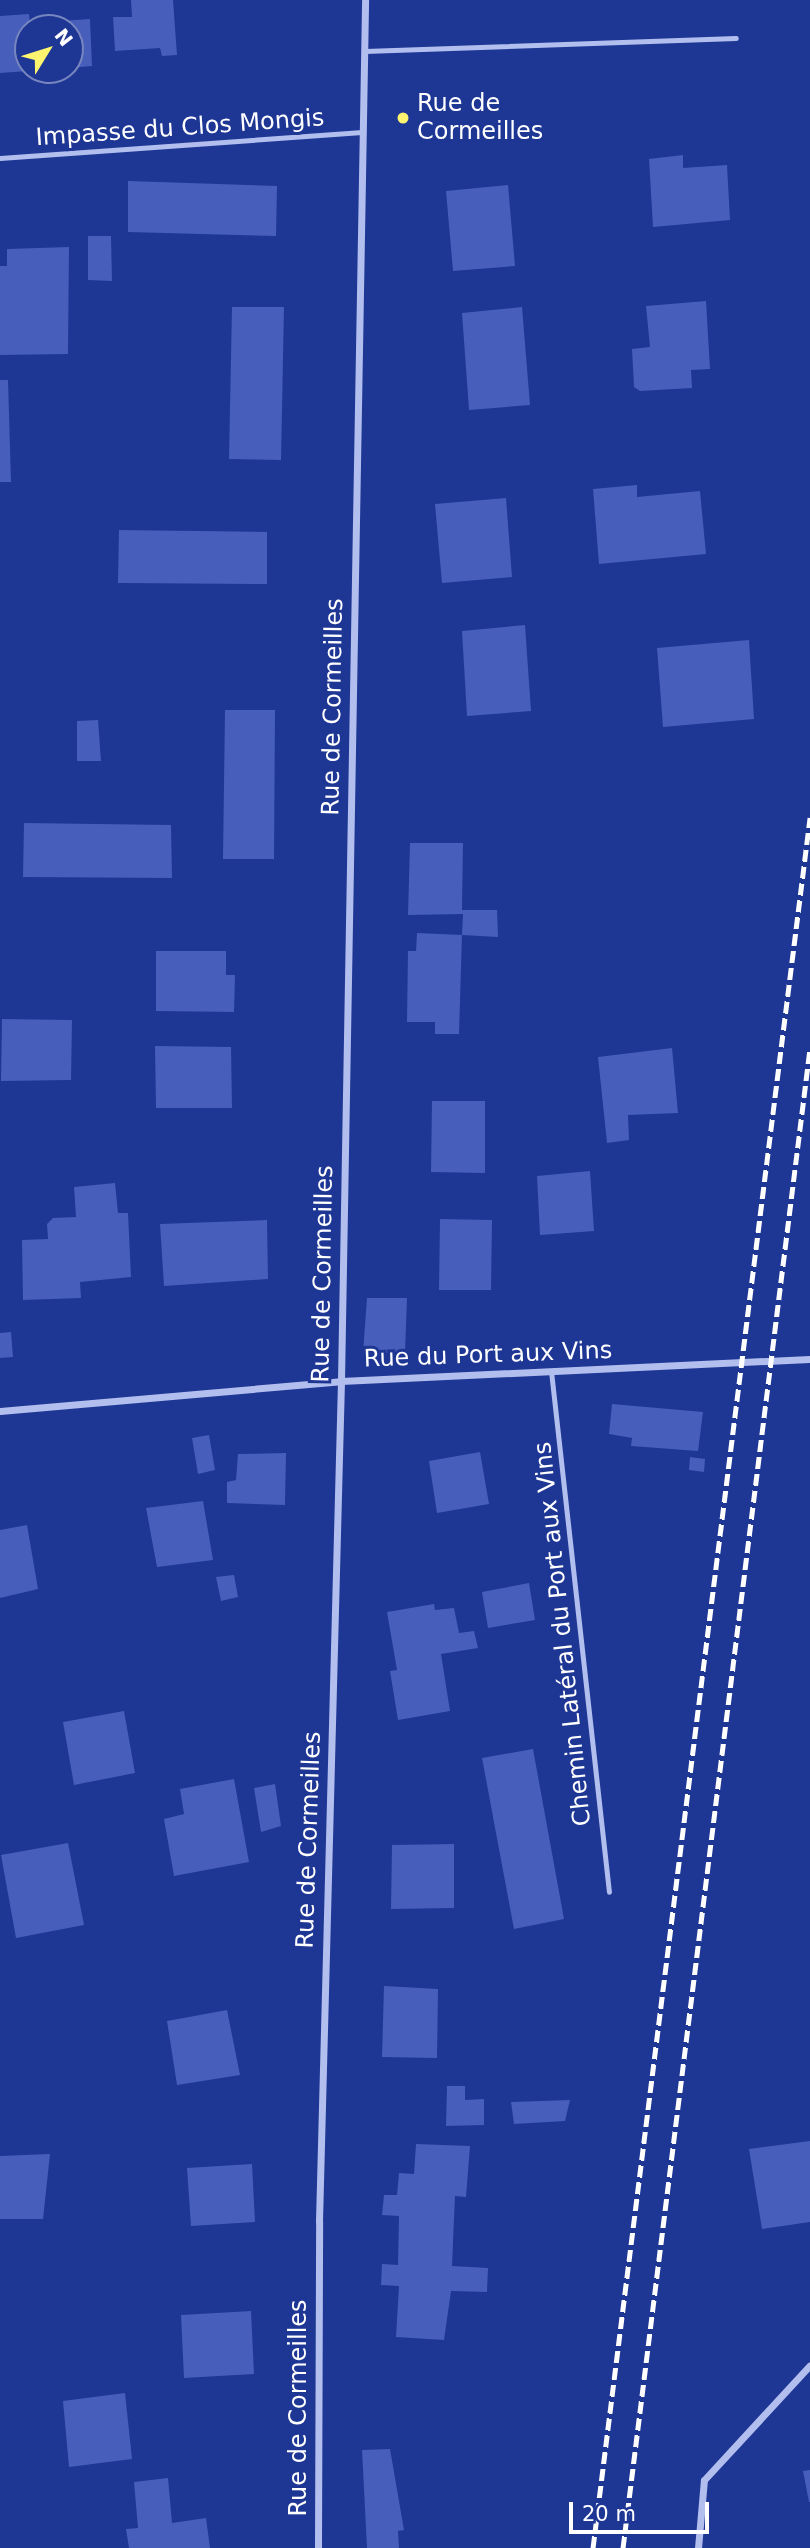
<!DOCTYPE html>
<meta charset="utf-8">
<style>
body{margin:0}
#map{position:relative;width:810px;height:2548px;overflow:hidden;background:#1e3694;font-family:"DejaVu Sans",sans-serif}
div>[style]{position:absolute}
.building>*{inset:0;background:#475fba}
.lane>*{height:5px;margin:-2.5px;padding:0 2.5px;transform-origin:2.5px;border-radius:2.5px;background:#b1beee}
.street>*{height:7px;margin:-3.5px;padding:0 3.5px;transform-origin:3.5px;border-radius:3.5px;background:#b1beee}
.rail>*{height:5px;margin-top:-2.5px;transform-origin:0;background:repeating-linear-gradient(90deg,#fff 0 12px,transparent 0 17px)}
.dots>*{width:19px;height:19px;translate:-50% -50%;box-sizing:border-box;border:4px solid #1e3694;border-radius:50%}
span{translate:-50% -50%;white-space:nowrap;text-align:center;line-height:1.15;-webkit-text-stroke:6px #1e3694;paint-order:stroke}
.poi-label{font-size:24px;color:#fff}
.left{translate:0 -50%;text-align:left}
.street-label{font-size:24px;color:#fff}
.north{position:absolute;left:14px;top:14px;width:70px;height:70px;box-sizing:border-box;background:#1e3694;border:2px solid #7886bf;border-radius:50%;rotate:52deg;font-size:19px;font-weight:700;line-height:28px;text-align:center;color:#fff}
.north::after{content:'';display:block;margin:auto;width:24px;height:32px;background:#fdf570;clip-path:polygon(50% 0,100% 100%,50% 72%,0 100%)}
.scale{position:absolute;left:569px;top:2502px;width:140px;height:32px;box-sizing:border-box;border:4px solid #fff;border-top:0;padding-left:9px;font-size:21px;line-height:24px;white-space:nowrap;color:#fff;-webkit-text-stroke:5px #1e3694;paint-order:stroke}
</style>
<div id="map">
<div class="building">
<div style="clip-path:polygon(131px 0,173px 0,177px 55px,162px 56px,160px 48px,115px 51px,113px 17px,132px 17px)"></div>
<div style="clip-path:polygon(29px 14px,30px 23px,90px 19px,92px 66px,70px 68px,70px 28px,28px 28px,28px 71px,0 73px,0 16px)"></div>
<div style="clip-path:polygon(683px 155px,683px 168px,727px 165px,730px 220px,653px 227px,649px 159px)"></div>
<div style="clip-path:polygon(128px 181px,277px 186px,276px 236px,128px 232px)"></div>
<div style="clip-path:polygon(508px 185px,515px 266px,453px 271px,446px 191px)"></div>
<div style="clip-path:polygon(88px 236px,111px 236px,112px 281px,88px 280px)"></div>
<div style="clip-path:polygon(69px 247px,68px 354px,0 355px,0 266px,7px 266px,7px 249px)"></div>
<div style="clip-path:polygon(706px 301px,710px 369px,691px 370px,692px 388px,640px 391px,634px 387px,632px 349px,650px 347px,646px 306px)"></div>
<div style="clip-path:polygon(232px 307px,284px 307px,281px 460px,229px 459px)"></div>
<div style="clip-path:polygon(522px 307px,530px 405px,469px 410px,462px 313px)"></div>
<div style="clip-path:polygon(0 380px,8px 380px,11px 482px,0 482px)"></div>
<div style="clip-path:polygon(637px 485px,637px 497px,700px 491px,706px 554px,599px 564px,593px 489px)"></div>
<div style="clip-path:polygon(506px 498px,512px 577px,442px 583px,435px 504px)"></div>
<div style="clip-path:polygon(119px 530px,267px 532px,267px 584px,118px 583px)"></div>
<div style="clip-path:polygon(525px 625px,531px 711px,467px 716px,462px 631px)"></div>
<div style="clip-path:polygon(749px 640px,754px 719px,663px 727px,657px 648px)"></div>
<div style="clip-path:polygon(225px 710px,275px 710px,274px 859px,223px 859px)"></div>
<div style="clip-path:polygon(98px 720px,101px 761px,77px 761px,77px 721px)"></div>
<div style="clip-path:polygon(24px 823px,171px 825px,172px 878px,23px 877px)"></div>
<div style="clip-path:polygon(410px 843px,463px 843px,462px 910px,497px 910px,498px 937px,462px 935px,463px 914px,408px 915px)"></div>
<div style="clip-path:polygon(417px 933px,462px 935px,459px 1034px,435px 1034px,435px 1022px,407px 1022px,408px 951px,416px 951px)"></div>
<div style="clip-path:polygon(156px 951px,226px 951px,226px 975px,235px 975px,234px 1012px,156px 1011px)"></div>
<div style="clip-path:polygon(2px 1019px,72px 1020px,71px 1080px,1px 1081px)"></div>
<div style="clip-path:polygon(155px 1046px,231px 1047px,232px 1108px,156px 1108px)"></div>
<div style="clip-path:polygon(672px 1048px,678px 1113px,628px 1115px,629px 1140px,607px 1143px,598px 1057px)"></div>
<div style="clip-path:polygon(432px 1101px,485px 1101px,485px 1173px,431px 1172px)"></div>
<div style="clip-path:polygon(590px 1171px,594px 1231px,540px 1235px,537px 1176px)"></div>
<div style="clip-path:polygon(115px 1183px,118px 1213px,128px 1213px,131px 1277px,80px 1282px,81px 1298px,23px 1300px,22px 1240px,48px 1239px,47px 1224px,53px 1218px,76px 1217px,74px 1187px)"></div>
<div style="clip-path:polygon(440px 1219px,492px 1220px,491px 1290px,439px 1290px)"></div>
<div style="clip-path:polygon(267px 1220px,268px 1279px,164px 1286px,160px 1224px)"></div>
<div style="clip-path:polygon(367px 1298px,407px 1298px,405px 1353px,363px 1353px)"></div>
<div style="clip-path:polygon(11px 1332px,13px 1357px,0 1358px,0 1333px)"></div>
<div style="clip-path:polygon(612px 1404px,703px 1412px,698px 1451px,631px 1446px,632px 1438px,609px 1434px)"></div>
<div style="clip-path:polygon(209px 1435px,215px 1470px,198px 1474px,192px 1438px)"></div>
<div style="clip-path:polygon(480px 1452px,489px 1504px,437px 1513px,429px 1461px)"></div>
<div style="clip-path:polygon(286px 1453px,285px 1505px,227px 1503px,227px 1482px,236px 1480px,238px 1454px)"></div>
<div style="clip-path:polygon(690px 1457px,705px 1459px,704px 1472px,689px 1470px)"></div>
<div style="clip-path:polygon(203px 1501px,213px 1560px,157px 1567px,146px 1508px)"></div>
<div style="clip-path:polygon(27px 1525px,38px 1589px,0 1598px,0 1530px)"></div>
<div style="clip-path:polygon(234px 1575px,238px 1597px,221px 1601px,216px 1577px)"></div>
<div style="clip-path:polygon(529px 1583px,535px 1620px,488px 1628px,482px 1592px)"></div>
<div style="clip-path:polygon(434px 1604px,435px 1610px,454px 1608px,459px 1633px,474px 1631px,478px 1648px,441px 1654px,450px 1711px,398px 1720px,390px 1671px,397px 1670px,387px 1612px)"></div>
<div style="clip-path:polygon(124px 1711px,135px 1773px,74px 1785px,63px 1722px)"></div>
<div style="clip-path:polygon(533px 1749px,564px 1919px,514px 1929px,482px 1758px)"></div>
<div style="clip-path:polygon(234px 1779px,249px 1862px,174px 1876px,164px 1819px,184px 1814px,180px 1789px)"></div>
<div style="clip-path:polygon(275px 1784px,281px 1826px,261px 1832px,254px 1788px)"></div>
<div style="clip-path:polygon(68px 1843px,84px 1925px,16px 1938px,1px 1855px)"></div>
<div style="clip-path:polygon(454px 1844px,454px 1908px,391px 1909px,392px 1845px)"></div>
<div style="clip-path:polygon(384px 1986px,438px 1989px,437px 2058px,382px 2057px)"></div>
<div style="clip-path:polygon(227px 2010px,240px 2075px,177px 2085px,167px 2021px)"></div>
<div style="clip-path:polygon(447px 2086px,465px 2086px,465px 2100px,484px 2099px,484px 2125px,446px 2126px)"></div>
<div style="clip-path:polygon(570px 2100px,565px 2121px,514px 2124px,511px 2102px)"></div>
<div style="clip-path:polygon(810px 2141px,810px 2222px,762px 2229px,749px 2149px)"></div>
<div style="clip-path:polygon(416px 2144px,470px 2146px,466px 2197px,455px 2196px,452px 2266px,488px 2268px,487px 2292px,451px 2291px,444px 2340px,396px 2337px,399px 2286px,381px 2285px,382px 2264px,398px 2265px,399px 2216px,382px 2215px,384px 2195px,397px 2195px,399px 2173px,414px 2174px)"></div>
<div style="clip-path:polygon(50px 2154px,43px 2219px,0 2219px,0 2156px)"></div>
<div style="clip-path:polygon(252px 2164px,255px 2222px,191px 2226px,187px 2168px)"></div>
<div style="clip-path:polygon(251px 2311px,254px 2374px,184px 2378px,181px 2315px)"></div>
<div style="clip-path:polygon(125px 2393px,132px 2459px,69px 2467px,63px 2401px)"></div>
<div style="clip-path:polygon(390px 2449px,404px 2530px,398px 2531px,399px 2548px,367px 2548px,362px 2450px)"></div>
<div style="clip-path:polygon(810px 2470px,810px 2502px,809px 2502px,803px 2471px)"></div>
<div style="clip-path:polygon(168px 2478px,172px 2523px,206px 2518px,210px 2548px,129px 2548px,126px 2529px,138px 2528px,134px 2482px)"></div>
</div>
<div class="lane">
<div style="left:365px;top:51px;width:371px;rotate:-2deg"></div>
<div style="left:0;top:158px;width:363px;rotate:-4.1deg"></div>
<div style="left:551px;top:1371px;width:524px;rotate:83.65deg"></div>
</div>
<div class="street">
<div style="left:0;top:1411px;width:342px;rotate:-5deg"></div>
<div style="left:341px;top:1381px;width:470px;rotate:-2.7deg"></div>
<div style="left:318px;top:2548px;width:327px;rotate:-89.8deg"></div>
<div style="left:319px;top:2221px;width:840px;rotate:-88.5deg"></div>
<div style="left:341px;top:1381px;width:1381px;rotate:-89deg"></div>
<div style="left:698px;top:2548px;width:68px;rotate:-85deg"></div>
<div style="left:704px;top:2480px;width:156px;rotate:-47.3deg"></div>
</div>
<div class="rail">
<div style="left:593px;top:2548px;width:1744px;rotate:-82.85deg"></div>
<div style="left:623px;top:2548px;width:1511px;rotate:-82.89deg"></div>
</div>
<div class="dots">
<div style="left:403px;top:118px;background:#fdf570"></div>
</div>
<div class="poi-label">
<span class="left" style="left:417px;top:118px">Rue de<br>Cormeilles</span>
</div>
<div class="street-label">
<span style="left:180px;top:128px;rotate:-4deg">Impasse du Clos Mongis</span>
<span style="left:333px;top:707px;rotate:-89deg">Rue de Cormeilles</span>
<span style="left:323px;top:1274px;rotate:-89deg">Rue de Cormeilles</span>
<span style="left:488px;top:1355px;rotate:-2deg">Rue du Port aux Vins</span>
<span style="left:563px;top:1634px;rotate:-96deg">Chemin Latéral du Port aux Vins</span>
<span style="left:309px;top:1840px;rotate:-88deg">Rue de Cormeilles</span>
<span style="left:299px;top:2408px;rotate:-90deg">Rue de Cormeilles</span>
</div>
<div class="north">N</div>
<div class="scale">20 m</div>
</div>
